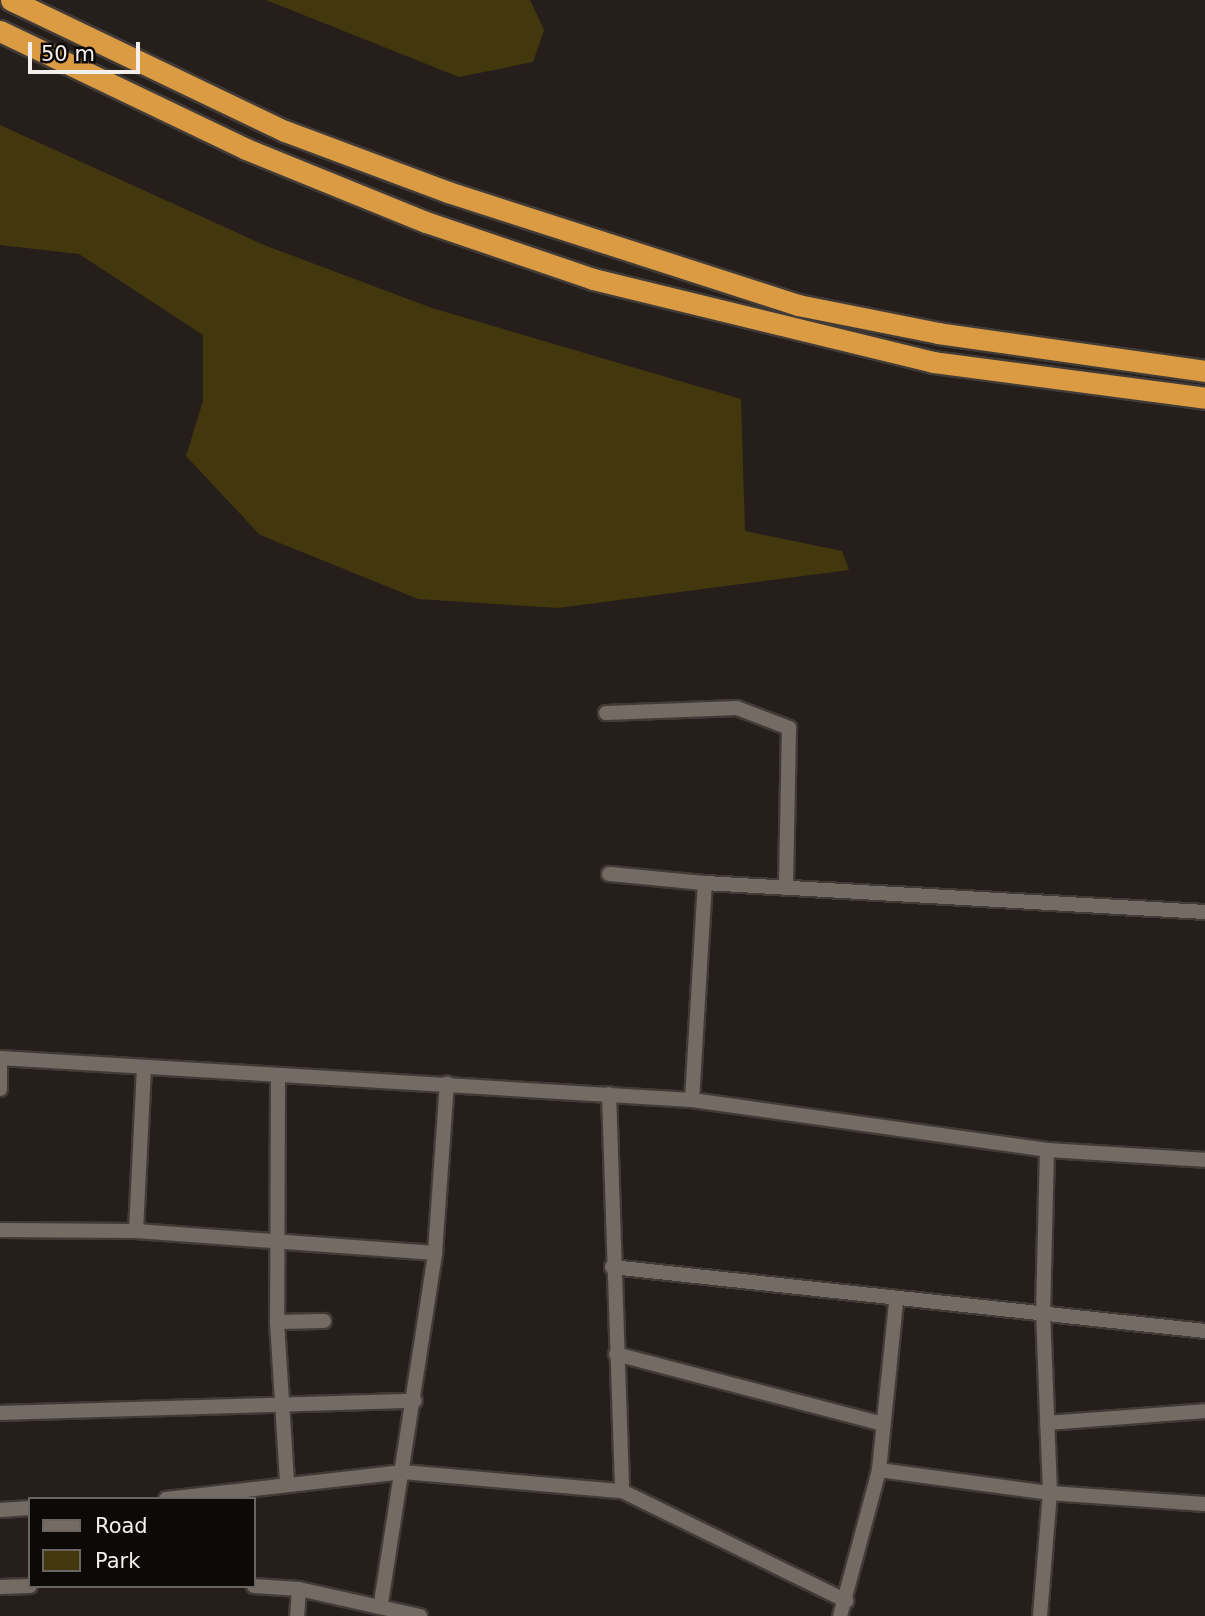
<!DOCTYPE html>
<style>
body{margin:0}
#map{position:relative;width:1205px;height:1616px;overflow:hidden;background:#261e1a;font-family:"DejaVu Sans",sans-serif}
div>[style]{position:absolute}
.green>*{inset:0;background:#43370e}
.roads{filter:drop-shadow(2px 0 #413b38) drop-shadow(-2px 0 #413b38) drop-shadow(0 2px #413b38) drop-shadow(0 -2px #413b38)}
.street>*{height:14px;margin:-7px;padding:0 7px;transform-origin:7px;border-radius:7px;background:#746b65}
.highway>*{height:21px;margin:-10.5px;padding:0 10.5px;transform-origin:10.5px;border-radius:10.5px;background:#db9b42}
span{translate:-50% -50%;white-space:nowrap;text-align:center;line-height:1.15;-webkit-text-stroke:5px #0c0907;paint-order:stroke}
.legend{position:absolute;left:28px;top:1497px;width:228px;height:91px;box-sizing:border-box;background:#0c0907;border:2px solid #696563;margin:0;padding:9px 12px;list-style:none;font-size:21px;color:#f4efec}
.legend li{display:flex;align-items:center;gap:14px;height:35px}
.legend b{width:35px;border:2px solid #696563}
.scale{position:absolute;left:28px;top:42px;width:112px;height:32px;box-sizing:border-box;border:4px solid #f4efec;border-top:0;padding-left:9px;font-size:21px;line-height:24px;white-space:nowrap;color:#f4efec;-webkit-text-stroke:5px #0c0907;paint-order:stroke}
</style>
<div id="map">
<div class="green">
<div style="clip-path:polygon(266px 0,530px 0,544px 30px,533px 62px,459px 77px)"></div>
<div style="clip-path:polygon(0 125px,264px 245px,432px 308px,741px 399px,745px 531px,842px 551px,849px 570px,558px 608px,418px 599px,260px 535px,186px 456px,203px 401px,203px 335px,79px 254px,0 245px)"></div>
</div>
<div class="roads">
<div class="street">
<div style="left:606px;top:713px;width:131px;rotate:-2.2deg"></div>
<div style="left:737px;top:708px;width:56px;rotate:21deg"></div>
<div style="left:789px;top:728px;width:157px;rotate:91.1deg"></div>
<div style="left:609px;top:874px;width:96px;rotate:5.4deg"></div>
<div style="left:0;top:1058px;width:693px;rotate:3.47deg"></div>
<div style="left:692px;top:1100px;width:217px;rotate:-86.6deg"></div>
<div style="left:705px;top:883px;width:501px;rotate:3.32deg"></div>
<div style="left:278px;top:1075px;width:247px;rotate:90.2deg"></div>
<div style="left:277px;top:1322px;width:161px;rotate:86.4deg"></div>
<div style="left:0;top:1089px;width:31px;rotate:-90deg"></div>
<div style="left:609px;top:1094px;width:397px;rotate:88.1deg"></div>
<div style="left:692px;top:1100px;width:359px;rotate:8deg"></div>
<div style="left:1047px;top:1150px;width:158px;rotate:3.6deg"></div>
<div style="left:0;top:1230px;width:136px;rotate:0.4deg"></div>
<div style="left:136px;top:1231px;width:300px;rotate:4.2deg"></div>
<div style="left:435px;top:1253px;width:170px;rotate:-86deg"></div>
<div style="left:136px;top:1231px;width:163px;rotate:-87.2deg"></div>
<div style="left:612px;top:1267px;width:596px;rotate:6.16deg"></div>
<div style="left:277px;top:1322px;width:47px;rotate:-1.2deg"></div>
<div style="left:616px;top:1354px;width:276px;rotate:14.7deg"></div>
<div style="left:0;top:1413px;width:415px;rotate:-1.7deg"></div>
<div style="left:1047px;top:1423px;width:158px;rotate:-4.3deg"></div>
<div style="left:879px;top:1470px;width:173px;rotate:7.7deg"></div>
<div style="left:1050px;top:1493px;width:155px;rotate:4.1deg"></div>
<div style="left:166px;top:1499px;width:239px;rotate:-6.5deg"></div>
<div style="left:403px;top:1472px;width:220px;rotate:5deg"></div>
<div style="left:622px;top:1491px;width:250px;rotate:26.1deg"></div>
<div style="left:0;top:1510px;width:30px;rotate:-4deg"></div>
<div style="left:254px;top:1586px;width:45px;rotate:3.8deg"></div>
<div style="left:299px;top:1589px;width:27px;rotate:94deg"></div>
<div style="left:0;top:1587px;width:30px;rotate:-2deg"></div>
<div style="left:299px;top:1589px;width:124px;rotate:12.6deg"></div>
<div style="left:381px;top:1603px;width:354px;rotate:-81.2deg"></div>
<div style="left:840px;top:1616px;width:151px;rotate:-75deg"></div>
<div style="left:879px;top:1470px;width:169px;rotate:-84.2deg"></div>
<div style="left:1040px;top:1616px;width:123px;rotate:-85.4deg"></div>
<div style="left:1050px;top:1493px;width:180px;rotate:-92.2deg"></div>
<div style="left:1043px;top:1313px;width:163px;rotate:-88.6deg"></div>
</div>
<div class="highway">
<div style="left:11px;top:0;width:304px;rotate:25.6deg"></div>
<div style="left:285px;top:131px;width:174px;rotate:20.5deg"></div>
<div style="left:448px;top:192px;width:368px;rotate:17.9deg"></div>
<div style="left:798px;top:305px;width:143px;rotate:11.3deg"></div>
<div style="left:938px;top:333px;width:270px;rotate:8.1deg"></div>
<div style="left:0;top:31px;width:273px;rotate:25.6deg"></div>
<div style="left:246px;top:149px;width:194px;rotate:22.1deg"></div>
<div style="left:426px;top:222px;width:176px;rotate:18.8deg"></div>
<div style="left:593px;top:279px;width:350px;rotate:13.7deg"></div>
<div style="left:933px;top:362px;width:274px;rotate:7.5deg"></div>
</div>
</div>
<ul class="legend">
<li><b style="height:9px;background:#746b65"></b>Road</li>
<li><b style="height:19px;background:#43370e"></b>Park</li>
</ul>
<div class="scale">50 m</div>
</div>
